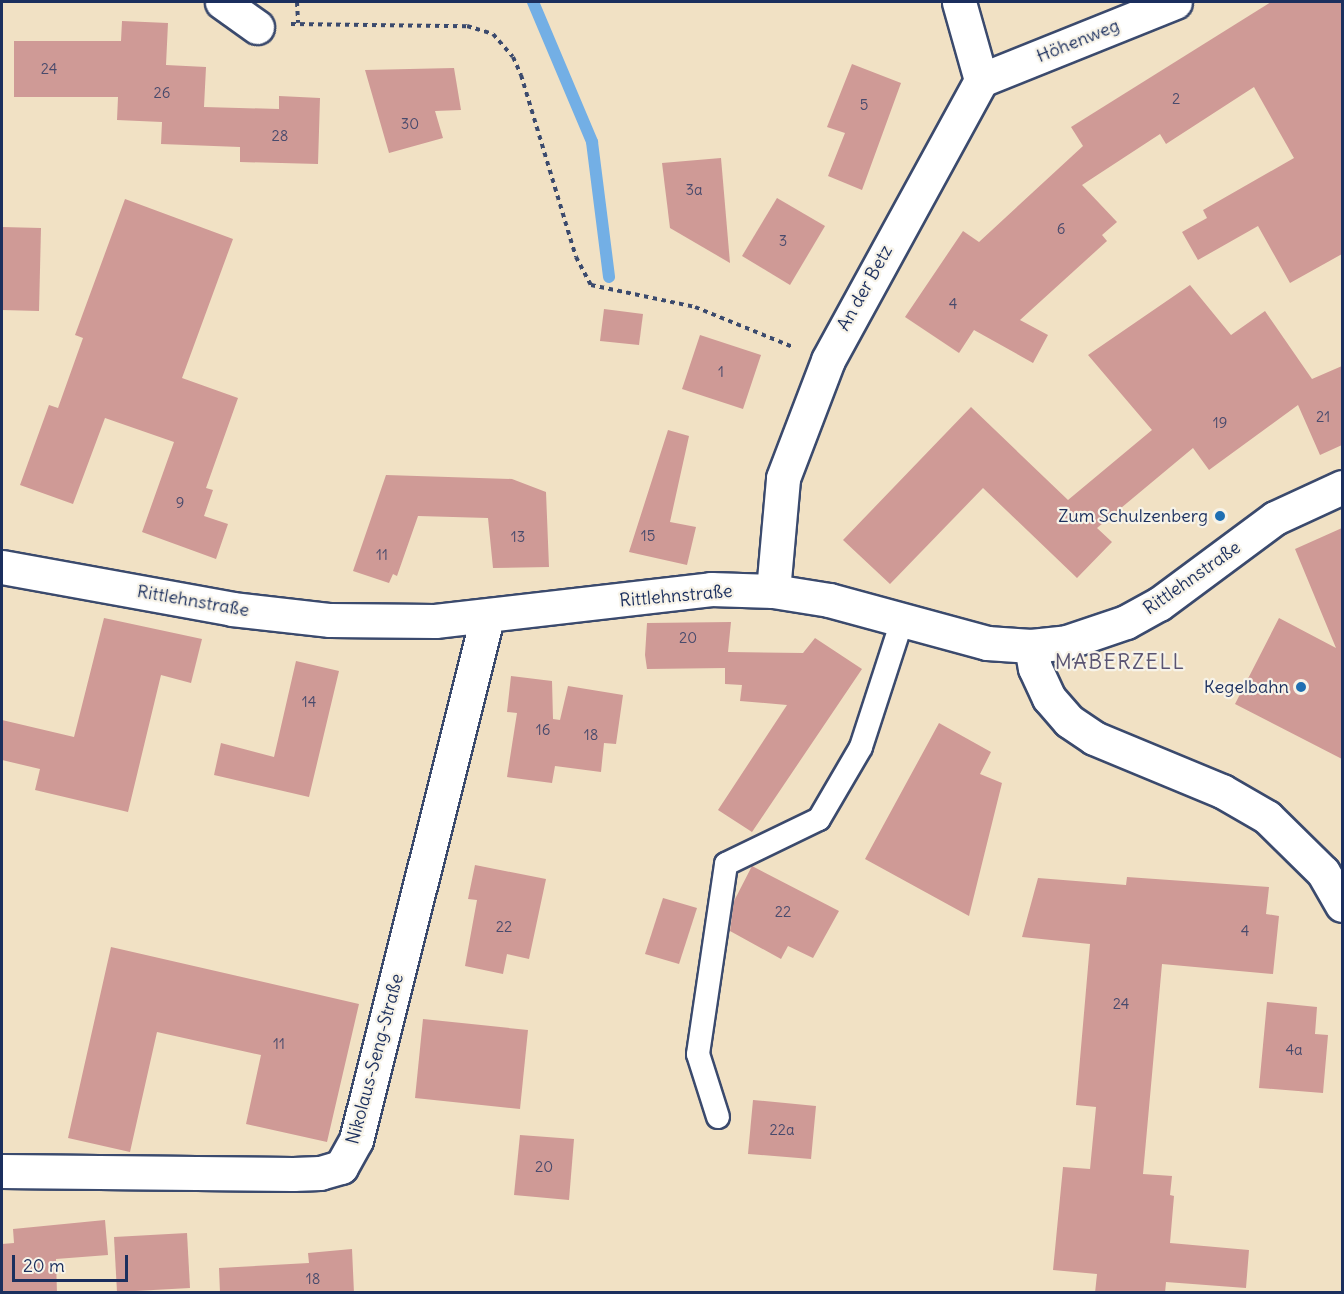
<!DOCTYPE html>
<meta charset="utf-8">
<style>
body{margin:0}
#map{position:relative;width:1344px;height:1294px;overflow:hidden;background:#f1e1c4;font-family:Delius,sans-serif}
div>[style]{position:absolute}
.stream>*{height:12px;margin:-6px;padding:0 6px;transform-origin:6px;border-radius:6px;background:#73afe5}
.building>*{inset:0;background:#cf9a96}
.path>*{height:4px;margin-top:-2px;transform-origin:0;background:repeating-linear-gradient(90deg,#3b4a6d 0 4.5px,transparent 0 9px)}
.roads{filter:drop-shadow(2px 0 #3b4a6d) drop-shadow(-2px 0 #3b4a6d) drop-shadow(0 2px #3b4a6d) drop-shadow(0 -2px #3b4a6d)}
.service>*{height:22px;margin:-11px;padding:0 11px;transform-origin:11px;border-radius:11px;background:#fff}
.minor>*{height:33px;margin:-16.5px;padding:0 16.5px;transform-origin:16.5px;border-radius:16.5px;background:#fff}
.tertiary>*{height:33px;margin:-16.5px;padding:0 16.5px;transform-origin:16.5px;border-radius:16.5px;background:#fff}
.dots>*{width:16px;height:16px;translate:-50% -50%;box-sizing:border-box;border:3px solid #f7f3e8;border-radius:50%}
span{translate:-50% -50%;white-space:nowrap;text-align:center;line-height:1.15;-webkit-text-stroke:4.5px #f7f3e8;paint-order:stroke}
.number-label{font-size:15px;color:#484a6c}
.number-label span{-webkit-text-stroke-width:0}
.street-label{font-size:18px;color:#1b2f5e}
.poi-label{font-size:18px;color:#1b2f5e}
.right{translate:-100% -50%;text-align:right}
.quarter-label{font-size:21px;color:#5a5472;letter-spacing:1.5px}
.frame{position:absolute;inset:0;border:3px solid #1b2f5e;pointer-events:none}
.scale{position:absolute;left:12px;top:1255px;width:116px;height:27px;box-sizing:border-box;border:3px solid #1b2f5e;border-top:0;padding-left:8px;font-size:18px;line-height:21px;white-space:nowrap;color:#1b2f5e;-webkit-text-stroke:4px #f7f3e8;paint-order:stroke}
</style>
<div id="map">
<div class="stream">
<div style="left:533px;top:2px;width:152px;rotate:67.1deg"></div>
<div style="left:592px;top:142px;width:136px;rotate:82.8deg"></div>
</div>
<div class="building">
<div style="clip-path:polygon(1271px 2px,1342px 2px,1342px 254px,1290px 283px,1258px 226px,1198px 260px,1182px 232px,1207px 218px,1203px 210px,1294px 158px,1254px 87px,1166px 144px,1160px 134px,1082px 185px,1117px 222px,1102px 235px,1107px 241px,1020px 320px,1048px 335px,1033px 363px,974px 330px,959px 353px,905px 317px,963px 231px,979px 242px,1083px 146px,1071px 127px)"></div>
<div style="clip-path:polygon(122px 21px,168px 23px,166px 65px,206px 67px,204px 107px,279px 109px,279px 96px,320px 98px,318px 164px,240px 162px,240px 147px,161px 144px,162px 122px,117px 120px,118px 97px,14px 97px,14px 41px,121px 41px)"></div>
<div style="clip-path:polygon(852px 64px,901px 83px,862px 190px,828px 176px,845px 133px,827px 127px)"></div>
<div style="clip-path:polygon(454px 68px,461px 110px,435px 111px,443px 138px,389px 153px,365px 70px)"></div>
<div style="clip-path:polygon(721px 158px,730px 263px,670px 228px,662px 163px)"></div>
<div style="clip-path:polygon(777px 198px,825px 226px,790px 285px,742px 256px)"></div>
<div style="clip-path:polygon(125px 199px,233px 239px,182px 378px,238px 398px,206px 488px,213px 490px,204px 516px,228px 524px,216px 559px,142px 532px,174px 442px,105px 418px,73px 504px,20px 485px,49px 405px,58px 408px,83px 338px,75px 335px)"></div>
<div style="clip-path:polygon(2px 227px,41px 228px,39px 311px,2px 310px)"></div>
<div style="clip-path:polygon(1190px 285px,1231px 335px,1265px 311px,1312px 379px,1342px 366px,1342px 445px,1320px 455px,1298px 405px,1209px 470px,1193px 448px,1097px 528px,1112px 542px,1077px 578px,983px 488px,890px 584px,843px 540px,971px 407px,1068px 500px,1152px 430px,1088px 355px)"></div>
<div style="clip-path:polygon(604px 309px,643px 314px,639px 345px,600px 341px)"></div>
<div style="clip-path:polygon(700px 335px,761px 355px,743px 409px,682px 389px)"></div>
<div style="clip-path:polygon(668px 430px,689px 436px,670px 522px,696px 527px,687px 565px,629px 552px)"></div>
<div style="clip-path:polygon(386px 475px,512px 479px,546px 492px,549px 567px,493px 568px,488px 518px,418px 516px,397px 576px,393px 574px,389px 583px,353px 571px)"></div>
<div style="clip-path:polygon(1342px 528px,1342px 759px,1235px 704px,1279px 618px,1336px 648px,1295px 549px)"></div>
<div style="clip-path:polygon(104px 618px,202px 639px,191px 683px,161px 675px,128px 812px,35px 790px,40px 769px,2px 760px,2px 720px,74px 737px)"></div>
<div style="clip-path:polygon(731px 622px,728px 652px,803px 653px,815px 638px,862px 669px,752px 832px,718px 810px,787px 705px,740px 701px,742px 685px,725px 684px,725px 668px,647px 669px,645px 655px,647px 623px)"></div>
<div style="clip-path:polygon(296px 661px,339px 671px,309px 797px,214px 775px,221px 743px,274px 757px)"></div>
<div style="clip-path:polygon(511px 676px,552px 681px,553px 719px,560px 720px,568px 686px,623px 695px,616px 744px,604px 743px,601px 772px,555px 766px,552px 783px,507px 777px,517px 713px,507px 712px)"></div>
<div style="clip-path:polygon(939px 723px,991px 752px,980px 774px,1002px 783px,969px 916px,865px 859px)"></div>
<div style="clip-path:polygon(475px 865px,546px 879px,529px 959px,507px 954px,503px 974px,465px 966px,477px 900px,468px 899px)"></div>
<div style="clip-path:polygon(752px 866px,839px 911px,813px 958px,788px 946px,781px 959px,730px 931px,734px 901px)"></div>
<div style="clip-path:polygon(1127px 877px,1269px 887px,1266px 914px,1279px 916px,1273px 974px,1162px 964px,1143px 1174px,1172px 1176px,1170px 1195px,1174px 1196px,1170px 1243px,1249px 1250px,1246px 1288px,1166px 1282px,1165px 1293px,1095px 1293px,1097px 1274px,1053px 1270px,1063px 1167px,1090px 1169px,1096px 1107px,1076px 1105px,1090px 944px,1022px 937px,1038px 878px,1126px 885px)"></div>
<div style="clip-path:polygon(663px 898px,697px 908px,679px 964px,645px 954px)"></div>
<div style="clip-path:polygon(111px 947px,359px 1004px,327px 1142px,246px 1124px,261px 1055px,157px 1032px,130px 1152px,68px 1138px)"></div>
<div style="clip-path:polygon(1267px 1002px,1317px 1007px,1315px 1034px,1328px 1035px,1323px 1093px,1259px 1088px)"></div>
<div style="clip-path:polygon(423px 1019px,528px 1030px,520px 1109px,415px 1098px)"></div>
<div style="clip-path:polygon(753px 1100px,816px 1106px,811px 1159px,748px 1154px)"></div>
<div style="clip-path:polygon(520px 1135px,574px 1139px,569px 1200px,514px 1195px)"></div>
<div style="clip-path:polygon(105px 1220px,108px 1255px,56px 1259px,57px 1293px,2px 1293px,2px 1244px,14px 1243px,13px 1229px)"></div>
<div style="clip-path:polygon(187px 1233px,190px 1288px,117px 1292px,114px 1237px)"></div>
<div style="clip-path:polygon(352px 1249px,354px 1293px,220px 1293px,219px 1268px,309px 1263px,308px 1253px)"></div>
</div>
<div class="path">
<div style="left:297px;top:2px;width:21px;rotate:87deg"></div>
<div style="left:291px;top:24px;width:176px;rotate:0.7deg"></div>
<div style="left:467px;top:26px;width:27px;rotate:17deg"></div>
<div style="left:493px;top:34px;width:30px;rotate:49deg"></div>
<div style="left:513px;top:57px;width:20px;rotate:66deg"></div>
<div style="left:521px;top:75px;width:190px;rotate:73.2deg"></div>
<div style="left:576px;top:257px;width:32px;rotate:62deg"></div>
<div style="left:591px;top:285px;width:106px;rotate:11.9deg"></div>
<div style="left:695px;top:307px;width:106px;rotate:22.2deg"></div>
</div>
<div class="roads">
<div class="service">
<div style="left:718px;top:1117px;width:66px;rotate:-107.6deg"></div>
<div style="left:698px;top:1054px;width:192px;rotate:-81.6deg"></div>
<div style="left:726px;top:864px;width:103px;rotate:-25.8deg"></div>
<div style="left:819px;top:819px;width:83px;rotate:-59.7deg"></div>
<div style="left:861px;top:747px;width:133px;rotate:-72deg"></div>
</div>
<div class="minor">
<div style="left:222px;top:2px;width:43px;rotate:35.5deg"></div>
<div style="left:981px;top:80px;width:209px;rotate:-21.9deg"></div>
<div style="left:773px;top:591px;width:113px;rotate:-84.9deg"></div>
<div style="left:783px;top:478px;width:126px;rotate:-69.1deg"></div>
<div style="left:828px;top:360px;width:319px;rotate:-61.3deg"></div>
<div style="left:981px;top:80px;width:81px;rotate:-105.8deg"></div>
<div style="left:1031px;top:646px;width:22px;rotate:80deg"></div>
<div style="left:1035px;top:668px;width:33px;rotate:65deg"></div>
<div style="left:1049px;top:698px;width:30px;rotate:49deg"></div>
<div style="left:1069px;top:721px;width:30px;rotate:34deg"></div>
<div style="left:1094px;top:738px;width:139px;rotate:22.5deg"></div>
<div style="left:1222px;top:791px;width:52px;rotate:30deg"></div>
<div style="left:1267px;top:817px;width:78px;rotate:44.5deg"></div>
<div style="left:1323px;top:872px;width:38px;rotate:60deg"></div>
<div style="left:2px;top:1171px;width:291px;rotate:0.6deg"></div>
<div style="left:293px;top:1174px;width:27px;rotate:-2deg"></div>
<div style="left:320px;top:1173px;width:22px;rotate:-16deg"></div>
<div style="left:341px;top:1167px;width:31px;rotate:-61deg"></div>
<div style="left:356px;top:1140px;width:538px;rotate:-75.91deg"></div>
</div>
<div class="tertiary">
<div style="left:2px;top:567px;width:234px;rotate:10.3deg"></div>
<div style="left:232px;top:609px;width:99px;rotate:6.4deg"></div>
<div style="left:330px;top:620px;width:105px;rotate:0.5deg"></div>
<div style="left:435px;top:621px;width:278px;rotate:-6.6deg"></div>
<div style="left:711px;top:589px;width:62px;rotate:1.8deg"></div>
<div style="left:773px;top:591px;width:57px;rotate:9.1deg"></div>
<div style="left:829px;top:600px;width:164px;rotate:15.2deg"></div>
<div style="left:987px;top:643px;width:44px;rotate:3.9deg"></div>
<div style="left:1031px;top:646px;width:36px;rotate:-6deg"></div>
<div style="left:1067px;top:642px;width:62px;rotate:-18.7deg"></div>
<div style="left:1126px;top:622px;width:38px;rotate:-29deg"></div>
<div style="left:1159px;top:604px;width:144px;rotate:-36.6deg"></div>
<div style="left:1275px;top:518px;width:74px;rotate:-24.8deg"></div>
</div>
</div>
<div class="dots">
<div style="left:1220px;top:516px;background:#1f6fb2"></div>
<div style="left:1301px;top:687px;background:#1f6fb2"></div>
</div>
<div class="number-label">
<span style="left:49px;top:69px">24</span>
<span style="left:162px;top:93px">26</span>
<span style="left:1176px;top:99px">2</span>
<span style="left:864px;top:105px">5</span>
<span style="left:410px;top:124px">30</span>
<span style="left:280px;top:136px">28</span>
<span style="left:694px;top:190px">3a</span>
<span style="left:1061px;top:229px">6</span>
<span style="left:783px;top:241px">3</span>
<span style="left:953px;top:304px">4</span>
<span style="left:721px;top:372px">1</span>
<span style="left:1323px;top:417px">21</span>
<span style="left:1220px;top:423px">19</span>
<span style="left:180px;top:503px">9</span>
<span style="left:648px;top:536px">15</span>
<span style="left:518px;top:537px">13</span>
<span style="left:382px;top:555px">11</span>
<span style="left:688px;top:638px">20</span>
<span style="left:309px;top:702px">14</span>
<span style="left:543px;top:730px">16</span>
<span style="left:591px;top:735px">18</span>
<span style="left:783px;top:912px">22</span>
<span style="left:504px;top:927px">22</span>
<span style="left:1245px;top:931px">4</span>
<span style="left:1121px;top:1004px">24</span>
<span style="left:279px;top:1044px">11</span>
<span style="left:1294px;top:1050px">4a</span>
<span style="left:782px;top:1130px">22a</span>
<span style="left:544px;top:1167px">20</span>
<span style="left:313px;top:1279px">18</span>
</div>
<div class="street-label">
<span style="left:1078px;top:41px;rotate:-22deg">Höhenweg</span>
<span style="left:865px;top:288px;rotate:-61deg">An der Betz</span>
<span style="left:1192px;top:578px;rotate:-35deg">Rittlehnstraße</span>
<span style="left:676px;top:596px;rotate:-5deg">Rittlehnstraße</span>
<span style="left:193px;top:601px;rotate:10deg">Rittlehnstraße</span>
<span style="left:375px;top:1059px;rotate:-75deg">Nikolaus-Seng-Straße</span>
</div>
<div class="poi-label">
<span class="right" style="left:1208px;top:516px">Zum Schulzenberg</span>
<span class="right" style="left:1289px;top:687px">Kegelbahn</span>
</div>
<div class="quarter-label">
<span style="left:1120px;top:662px">MABERZELL</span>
</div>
<div class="frame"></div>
<div class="scale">20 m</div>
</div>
